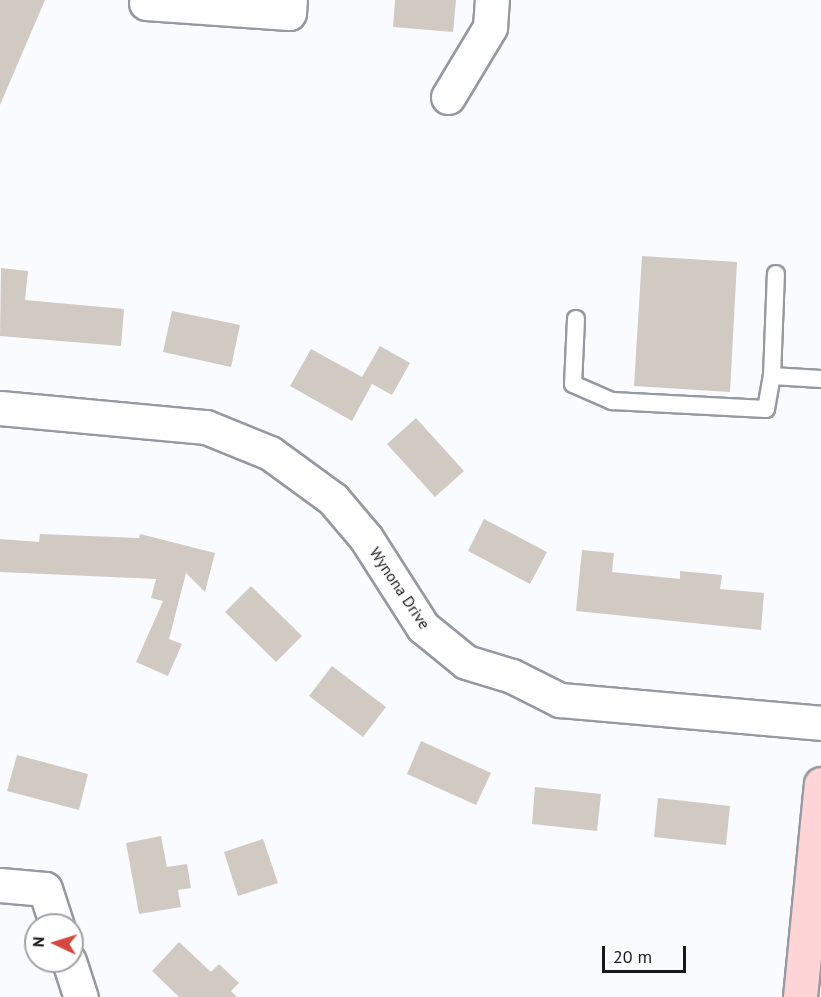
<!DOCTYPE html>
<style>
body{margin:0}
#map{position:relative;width:821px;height:997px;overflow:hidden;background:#f9fbff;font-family:"PT Sans",sans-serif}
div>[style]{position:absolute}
.building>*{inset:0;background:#d1cac2}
.roads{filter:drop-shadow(2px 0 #9599a1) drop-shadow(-2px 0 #9599a1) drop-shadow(0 2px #9599a1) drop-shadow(0 -2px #9599a1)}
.lane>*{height:16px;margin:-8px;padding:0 8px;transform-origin:8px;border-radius:8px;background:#fff}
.street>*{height:33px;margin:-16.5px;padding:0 16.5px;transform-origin:16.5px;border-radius:16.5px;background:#fff}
.secondary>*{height:33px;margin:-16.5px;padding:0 16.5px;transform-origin:16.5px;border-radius:16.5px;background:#ffd4d6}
span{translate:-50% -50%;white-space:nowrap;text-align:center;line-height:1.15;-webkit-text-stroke:4.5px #fff;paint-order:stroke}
.street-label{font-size:16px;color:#16181b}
.north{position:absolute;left:24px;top:913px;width:60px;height:60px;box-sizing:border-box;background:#fff;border:2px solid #a2a3a4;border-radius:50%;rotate:274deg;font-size:16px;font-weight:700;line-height:24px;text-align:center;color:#16181b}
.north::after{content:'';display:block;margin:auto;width:21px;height:27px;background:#d5473f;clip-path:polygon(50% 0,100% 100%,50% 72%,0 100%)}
.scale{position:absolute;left:602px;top:946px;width:84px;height:27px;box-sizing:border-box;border:3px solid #16181b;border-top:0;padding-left:8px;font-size:18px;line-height:21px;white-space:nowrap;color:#16181b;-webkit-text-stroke:4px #fff;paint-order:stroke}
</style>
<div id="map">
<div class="building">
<div style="clip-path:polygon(0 0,45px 0,0 105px)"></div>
<div style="clip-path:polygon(395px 0,456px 0,453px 32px,393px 27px)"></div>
<div style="clip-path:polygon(642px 256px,737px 262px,730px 392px,634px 386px)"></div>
<div style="clip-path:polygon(1px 268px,28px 271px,25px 300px,124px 309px,121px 346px,0 336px)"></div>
<div style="clip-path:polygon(172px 311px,240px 325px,231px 367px,163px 352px)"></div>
<div style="clip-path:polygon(380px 346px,410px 363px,392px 395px,372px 384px,352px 421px,290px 386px,311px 349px,362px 377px)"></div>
<div style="clip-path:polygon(416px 418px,464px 471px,435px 497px,387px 444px)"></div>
<div style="clip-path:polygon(484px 519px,547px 552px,530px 584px,468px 551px)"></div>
<div style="clip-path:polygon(40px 534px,139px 538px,140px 534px,215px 553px,205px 592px,186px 573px,169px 639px,182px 644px,168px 676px,136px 662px,163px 601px,151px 598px,156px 579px,0 572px,0 539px,39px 542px)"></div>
<div style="clip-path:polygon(582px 550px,614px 553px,612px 572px,680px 579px,680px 571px,722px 575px,720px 589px,764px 593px,761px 630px,576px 611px)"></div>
<div style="clip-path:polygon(251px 586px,302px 636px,276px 662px,225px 612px)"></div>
<div style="clip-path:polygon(332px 666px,386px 707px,363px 737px,309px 696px)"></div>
<div style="clip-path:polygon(421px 741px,491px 773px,476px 805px,407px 774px)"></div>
<div style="clip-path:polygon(17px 755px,88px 774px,79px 810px,7px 791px)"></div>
<div style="clip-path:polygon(535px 787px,601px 794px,597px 831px,532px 824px)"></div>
<div style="clip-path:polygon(658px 798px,730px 806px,726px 845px,654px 837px)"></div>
<div style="clip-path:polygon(161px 836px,167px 867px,187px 864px,191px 888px,178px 890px,181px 907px,139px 914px,126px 843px)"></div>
<div style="clip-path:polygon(263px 839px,278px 883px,238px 896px,224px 852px)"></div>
<div style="clip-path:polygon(179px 942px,211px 972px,219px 964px,239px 983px,231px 991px,237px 997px,179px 997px,152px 971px)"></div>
</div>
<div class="roads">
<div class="lane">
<div style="left:576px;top:319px;width:65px;rotate:92.6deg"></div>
<div style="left:573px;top:384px;width:43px;rotate:23.6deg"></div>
<div style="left:612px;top:401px;width:154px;rotate:3deg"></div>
<div style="left:766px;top:409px;width:34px;rotate:-80deg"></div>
<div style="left:772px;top:376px;width:49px;rotate:3.5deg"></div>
<div style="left:772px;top:376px;width:102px;rotate:-87.8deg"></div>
</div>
<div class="street">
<div style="left:146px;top:3px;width:143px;rotate:4deg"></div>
<div style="left:289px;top:13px;width:13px;rotate:-86deg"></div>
<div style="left:448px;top:97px;width:82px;rotate:-59deg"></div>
<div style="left:490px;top:27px;width:27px;rotate:-86deg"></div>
<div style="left:0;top:408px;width:207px;rotate:5.3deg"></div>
<div style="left:206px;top:427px;width:69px;rotate:22.1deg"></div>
<div style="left:270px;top:453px;width:78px;rotate:36.1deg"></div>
<div style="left:333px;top:499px;width:51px;rotate:49.8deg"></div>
<div style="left:366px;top:538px;width:106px;rotate:57.4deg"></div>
<div style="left:423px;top:627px;width:55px;rotate:39.1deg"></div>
<div style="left:466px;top:662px;width:48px;rotate:16.9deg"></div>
<div style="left:512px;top:676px;width:54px;rotate:26.6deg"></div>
<div style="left:560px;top:700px;width:262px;rotate:5deg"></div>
<div style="left:0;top:885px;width:45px;rotate:5.1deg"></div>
<div style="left:45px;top:889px;width:38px;rotate:72deg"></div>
<div style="left:69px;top:961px;width:38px;rotate:72deg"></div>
</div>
<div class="secondary">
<div style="left:800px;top:997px;width:214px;rotate:-84.4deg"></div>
</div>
</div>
<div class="street-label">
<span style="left:400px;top:588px;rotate:56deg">Wynona Drive</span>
</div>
<div class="north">N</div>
<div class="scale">20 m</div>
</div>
